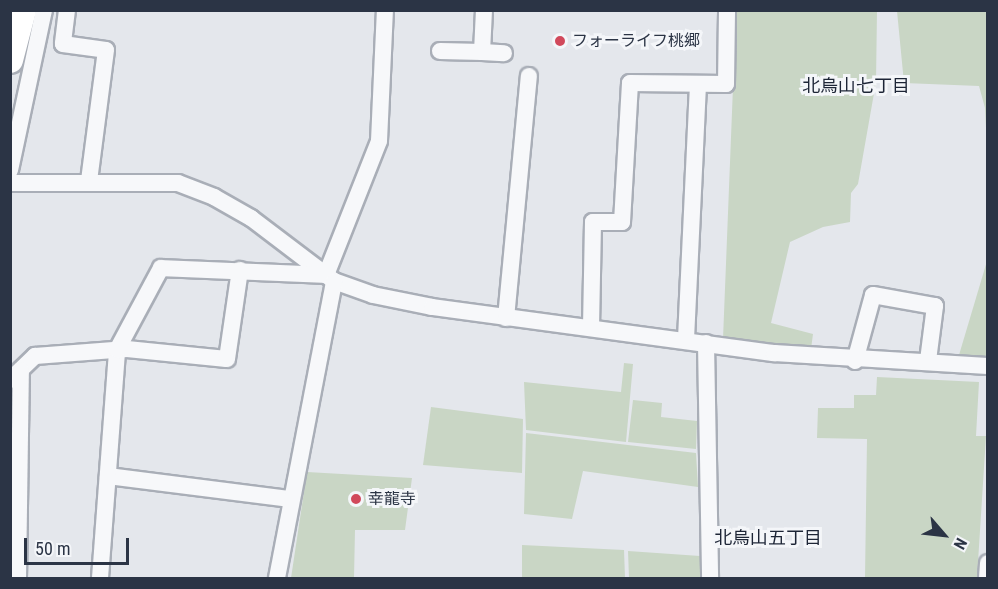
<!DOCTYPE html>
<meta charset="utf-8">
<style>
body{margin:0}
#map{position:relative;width:998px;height:589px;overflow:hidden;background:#e4e7ec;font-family:"Roboto Condensed","Noto Sans JP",sans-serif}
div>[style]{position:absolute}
.green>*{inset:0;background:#c9d6c5}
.roads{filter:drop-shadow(2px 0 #a9aeb7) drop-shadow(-2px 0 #a9aeb7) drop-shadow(0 2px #a9aeb7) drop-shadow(0 -2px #a9aeb7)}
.minor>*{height:16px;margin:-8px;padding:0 8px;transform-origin:8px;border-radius:8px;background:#f7f8fa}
.highway>*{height:26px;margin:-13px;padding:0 13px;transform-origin:13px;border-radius:13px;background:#fff}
.dots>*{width:16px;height:16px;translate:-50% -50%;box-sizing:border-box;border:3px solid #f4f6f9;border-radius:50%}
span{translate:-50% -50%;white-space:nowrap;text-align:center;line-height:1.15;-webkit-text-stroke:6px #f4f6f9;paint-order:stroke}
.poi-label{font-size:16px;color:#2b3445}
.left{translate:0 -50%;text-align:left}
.neighbourhood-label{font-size:18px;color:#1d2536}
.frame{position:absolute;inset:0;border:12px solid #2b3445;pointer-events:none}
.north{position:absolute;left:914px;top:505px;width:60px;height:60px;-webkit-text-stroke:4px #f4f6f9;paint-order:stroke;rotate:118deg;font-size:16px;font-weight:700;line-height:24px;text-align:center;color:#2b3445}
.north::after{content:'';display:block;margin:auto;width:21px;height:27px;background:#2b3445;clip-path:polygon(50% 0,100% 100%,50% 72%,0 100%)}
.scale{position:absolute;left:24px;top:538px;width:105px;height:27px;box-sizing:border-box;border:3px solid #2b3445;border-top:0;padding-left:8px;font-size:18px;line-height:21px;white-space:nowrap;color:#2b3445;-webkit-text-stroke:4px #f4f6f9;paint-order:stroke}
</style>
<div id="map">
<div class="green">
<div style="clip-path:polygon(736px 11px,877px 11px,876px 82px,858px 184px,851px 193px,850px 222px,823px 227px,790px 242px,771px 323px,813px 334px,811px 349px,723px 339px)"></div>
<div style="clip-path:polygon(897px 11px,987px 11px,987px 148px,985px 108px,979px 86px,904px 83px)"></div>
<div style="clip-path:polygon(987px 261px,987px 360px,959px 355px)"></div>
<div style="clip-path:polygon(624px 363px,633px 364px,626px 442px,526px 430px,524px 382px,621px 392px)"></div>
<div style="clip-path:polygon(877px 377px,979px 382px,976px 436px,986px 436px,977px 578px,865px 578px,867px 439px,817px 438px,818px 408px,854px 408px,854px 395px,876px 395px)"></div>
<div style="clip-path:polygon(633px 400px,662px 403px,661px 417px,697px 421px,696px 449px,628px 442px)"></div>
<div style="clip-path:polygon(431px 407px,523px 419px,522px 473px,423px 465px)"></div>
<div style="clip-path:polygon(526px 433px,696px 453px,698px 487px,583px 471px,572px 519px,524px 514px)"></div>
<div style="clip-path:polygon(307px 472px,412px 478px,405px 530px,355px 530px,354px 578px,291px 578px)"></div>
<div style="clip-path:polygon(522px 545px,624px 550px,625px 578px,522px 578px)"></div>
<div style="clip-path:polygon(628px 551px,700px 556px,701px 578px,629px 578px)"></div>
</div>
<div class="roads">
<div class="minor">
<div style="left:67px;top:10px;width:34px;rotate:97deg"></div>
<div style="left:63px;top:44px;width:43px;rotate:7.9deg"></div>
<div style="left:106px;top:50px;width:132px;rotate:97.4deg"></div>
<div style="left:484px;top:10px;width:42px;rotate:92.7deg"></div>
<div style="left:482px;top:52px;width:22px;rotate:3deg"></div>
<div style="left:440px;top:51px;width:42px;rotate:1.4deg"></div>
<div style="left:10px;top:170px;width:164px;rotate:-78deg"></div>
<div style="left:10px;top:183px;width:168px"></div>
<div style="left:178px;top:183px;width:39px;rotate:21deg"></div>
<div style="left:214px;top:197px;width:43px;rotate:29.6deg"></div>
<div style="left:251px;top:218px;width:104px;rotate:37.2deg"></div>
<div style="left:334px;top:281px;width:41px;rotate:19.7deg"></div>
<div style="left:373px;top:295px;width:60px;rotate:11.5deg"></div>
<div style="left:432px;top:307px;width:345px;rotate:7.7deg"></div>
<div style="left:774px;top:353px;width:214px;rotate:3.5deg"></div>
<div style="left:506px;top:318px;width:243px;rotate:-84.6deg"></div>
<div style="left:591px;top:327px;width:105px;rotate:-88.9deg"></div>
<div style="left:593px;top:222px;width:29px"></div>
<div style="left:622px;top:222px;width:139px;rotate:-86.7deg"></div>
<div style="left:630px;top:83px;width:96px;rotate:0.6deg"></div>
<div style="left:726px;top:84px;width:74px;rotate:-89.2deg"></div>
<div style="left:686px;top:339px;width:255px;rotate:-87.3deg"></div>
<div style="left:706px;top:343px;width:235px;rotate:89deg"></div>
<div style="left:855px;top:361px;width:68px;rotate:-74.7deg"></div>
<div style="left:873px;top:295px;width:63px;rotate:10.1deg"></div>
<div style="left:935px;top:306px;width:55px;rotate:97.3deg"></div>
<div style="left:10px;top:380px;width:35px;rotate:-44deg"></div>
<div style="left:35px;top:356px;width:92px;rotate:-4.4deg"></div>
<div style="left:127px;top:349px;width:100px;rotate:5.7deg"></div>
<div style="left:227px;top:359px;width:90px;rotate:-81.7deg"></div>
<div style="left:108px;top:476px;width:182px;rotate:7.2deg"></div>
<div style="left:18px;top:578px;width:208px;rotate:-89.2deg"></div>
<div style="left:100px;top:578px;width:229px;rotate:-85.7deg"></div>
<div style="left:117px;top:350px;width:93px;rotate:-61.8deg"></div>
<div style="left:161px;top:268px;width:165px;rotate:2.4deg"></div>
<div style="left:326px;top:275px;width:144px;rotate:-68.4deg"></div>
<div style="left:379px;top:141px;width:131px;rotate:-87.4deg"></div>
<div style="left:277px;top:578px;width:302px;rotate:-79.1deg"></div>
<div style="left:987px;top:578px;width:15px;rotate:-86deg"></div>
</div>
<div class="highway">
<div style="left:10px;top:60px;width:52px;rotate:-75.4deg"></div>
</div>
</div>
<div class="dots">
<div style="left:560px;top:41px;background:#d1495b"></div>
<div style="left:356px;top:499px;background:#d1495b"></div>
</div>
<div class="poi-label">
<span class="left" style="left:572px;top:41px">フォーライフ桃郷</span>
<span class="left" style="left:368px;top:499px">幸龍寺</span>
</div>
<div class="neighbourhood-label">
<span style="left:856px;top:86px">北烏山七丁目</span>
<span style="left:768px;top:538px">北烏山五丁目</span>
</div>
<div class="frame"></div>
<div class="north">N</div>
<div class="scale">50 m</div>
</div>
